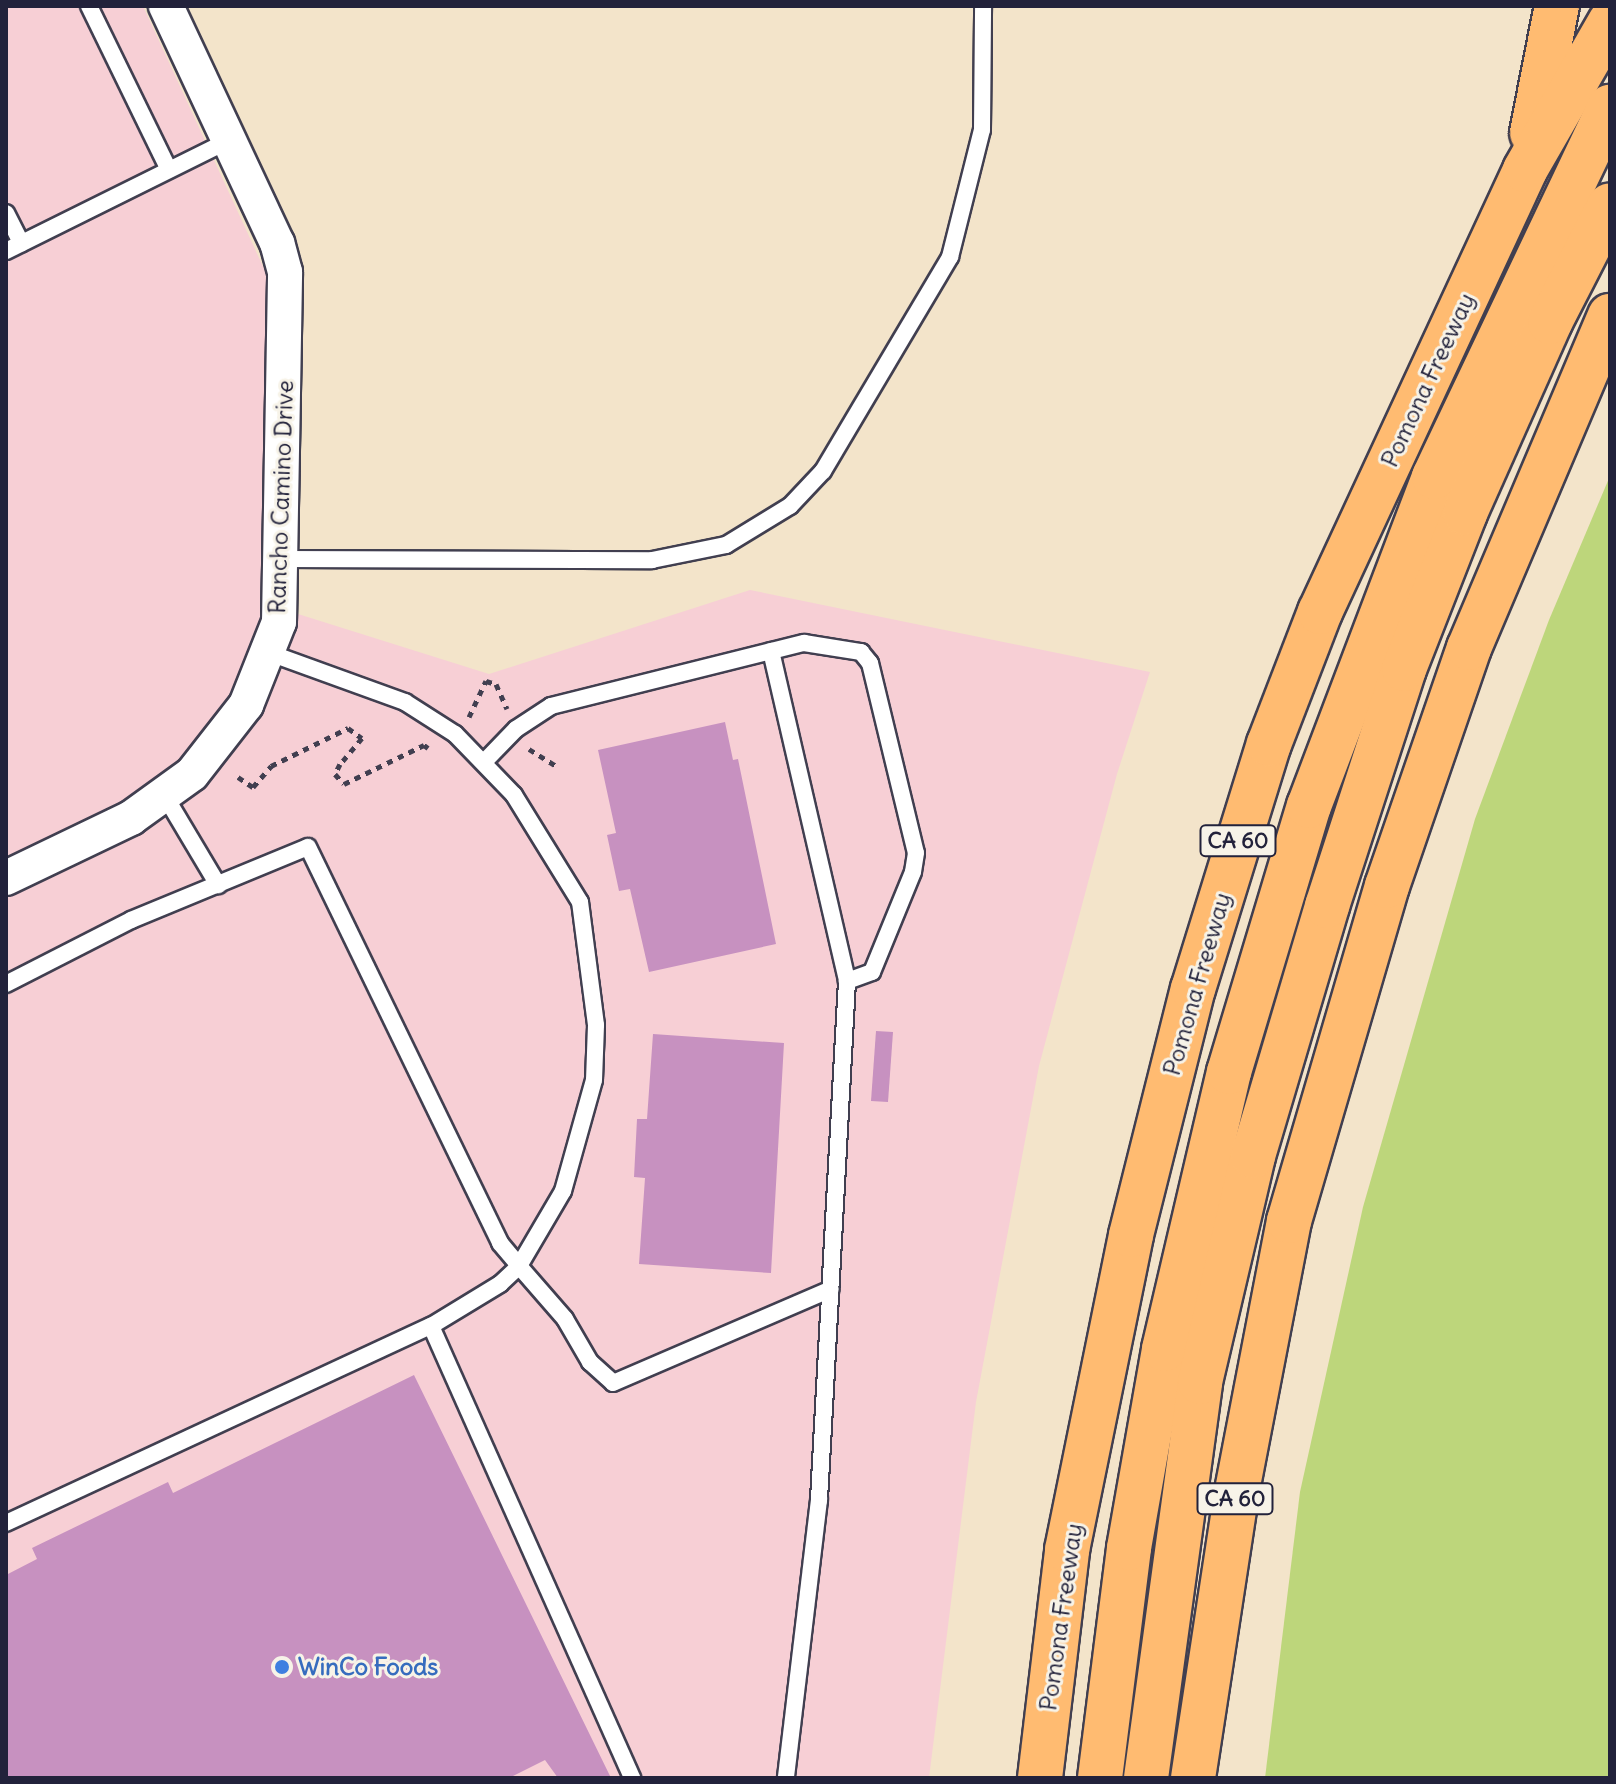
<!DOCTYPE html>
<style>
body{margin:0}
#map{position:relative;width:1616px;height:1784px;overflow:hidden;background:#f3e4ca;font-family:Delius,sans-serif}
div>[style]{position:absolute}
.built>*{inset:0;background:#f7cfd5}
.green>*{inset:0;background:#bdd67b}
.building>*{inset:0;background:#c791c0}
.path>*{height:5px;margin-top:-2.5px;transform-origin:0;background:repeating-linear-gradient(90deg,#413f50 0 6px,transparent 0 12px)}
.roads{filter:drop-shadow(2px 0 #413f50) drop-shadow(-2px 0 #413f50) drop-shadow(0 2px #413f50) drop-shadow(0 -2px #413f50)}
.service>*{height:16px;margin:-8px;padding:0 8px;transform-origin:8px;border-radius:8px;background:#fff}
.minor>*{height:34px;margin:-17px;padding:0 17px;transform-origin:17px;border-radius:17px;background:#fff}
.motorway>*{height:44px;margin:-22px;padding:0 22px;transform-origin:22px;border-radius:22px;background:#ffbb71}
.dots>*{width:22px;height:22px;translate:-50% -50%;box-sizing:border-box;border:4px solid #f7f3e8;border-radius:50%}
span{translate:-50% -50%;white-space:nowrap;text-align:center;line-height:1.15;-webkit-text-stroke:6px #f7f3e8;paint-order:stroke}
.shield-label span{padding:2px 6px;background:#f7f3e8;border:2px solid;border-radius:6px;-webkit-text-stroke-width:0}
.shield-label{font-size:22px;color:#22223b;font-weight:700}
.street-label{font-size:24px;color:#22223b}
.shop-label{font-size:24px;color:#366cbe;font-weight:700}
.left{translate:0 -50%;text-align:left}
.frame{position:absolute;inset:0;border:8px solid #22223b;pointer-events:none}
</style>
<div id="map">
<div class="built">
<div style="clip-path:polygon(6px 6px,143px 6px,272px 286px,263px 603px,489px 674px,750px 590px,1150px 672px,1117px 774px,1039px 1066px,976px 1402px,929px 1778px,6px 1778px)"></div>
</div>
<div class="green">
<div style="clip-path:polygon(1610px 476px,1610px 1778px,1265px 1778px,1300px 1492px,1363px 1207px,1475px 819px,1549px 620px)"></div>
</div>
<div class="building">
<div style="clip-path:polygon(725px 722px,733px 760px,738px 759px,776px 944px,649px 972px,630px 889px,619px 891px,607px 835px,616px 833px,598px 750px)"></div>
<div style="clip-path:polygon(876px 1031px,893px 1032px,888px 1102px,871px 1101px)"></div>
<div style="clip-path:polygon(653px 1034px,784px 1043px,771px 1273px,639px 1264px,645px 1178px,634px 1177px,637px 1119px,647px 1119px)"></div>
<div style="clip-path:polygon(414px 1375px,611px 1778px,558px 1778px,545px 1760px,509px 1778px,6px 1778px,6px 1575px,37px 1559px,32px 1548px,168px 1482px,173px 1493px)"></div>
</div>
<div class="path">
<div style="left:469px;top:717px;width:40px;rotate:-65deg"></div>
<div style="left:486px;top:681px;width:10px;rotate:17deg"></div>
<div style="left:496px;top:684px;width:27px;rotate:66deg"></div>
<div style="left:529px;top:749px;width:31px;rotate:32deg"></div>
<div style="left:238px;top:777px;width:18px;rotate:34deg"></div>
<div style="left:253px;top:787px;width:28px;rotate:-49deg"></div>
<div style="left:271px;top:766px;width:86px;rotate:-26.3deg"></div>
<div style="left:348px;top:728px;width:17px;rotate:36deg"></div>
<div style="left:362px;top:738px;width:34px;rotate:130deg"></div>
<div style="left:340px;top:764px;width:11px;rotate:117deg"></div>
<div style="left:335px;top:774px;width:13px;rotate:48deg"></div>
<div style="left:344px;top:784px;width:89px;rotate:-26deg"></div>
<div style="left:424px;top:745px;width:5px;rotate:37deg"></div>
</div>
<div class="roads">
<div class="service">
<div style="left:89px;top:6px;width:182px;rotate:64deg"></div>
<div style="left:6px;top:213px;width:34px;rotate:63deg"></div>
<div style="left:6px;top:251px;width:250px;rotate:-26.4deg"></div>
<div style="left:283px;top:559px;width:369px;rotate:0.2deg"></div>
<div style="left:652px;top:560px;width:76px;rotate:-11.5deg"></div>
<div style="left:726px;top:545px;width:75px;rotate:-31.4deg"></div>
<div style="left:790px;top:506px;width:48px;rotate:-46.7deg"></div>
<div style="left:823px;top:471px;width:249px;rotate:-59.3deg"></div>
<div style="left:950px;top:257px;width:131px;rotate:-75.9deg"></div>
<div style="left:982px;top:130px;width:124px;rotate:-89.5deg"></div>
<div style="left:771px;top:651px;width:339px;rotate:77deg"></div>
<div style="left:485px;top:761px;width:45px;rotate:-45.9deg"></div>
<div style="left:516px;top:729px;width:42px;rotate:-33.3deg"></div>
<div style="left:551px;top:706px;width:261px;rotate:-14deg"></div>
<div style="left:804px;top:643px;width:58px;rotate:9deg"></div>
<div style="left:861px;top:652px;width:14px;rotate:51deg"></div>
<div style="left:870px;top:663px;width:195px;rotate:76.4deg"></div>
<div style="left:916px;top:853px;width:19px;rotate:99deg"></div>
<div style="left:913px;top:872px;width:108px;rotate:112.3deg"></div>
<div style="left:872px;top:972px;width:27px;rotate:160deg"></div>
<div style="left:847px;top:981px;width:520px;rotate:93.09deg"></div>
<div style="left:819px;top:1500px;width:280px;rotate:96.8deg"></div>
<div style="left:165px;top:796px;width:104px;rotate:59.2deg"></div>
<div style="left:6px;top:984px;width:140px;rotate:-27.1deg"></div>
<div style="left:131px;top:920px;width:191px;rotate:-22.4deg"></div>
<div style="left:308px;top:847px;width:440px;rotate:64.1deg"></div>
<div style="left:500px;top:1243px;width:30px;rotate:50deg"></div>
<div style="left:519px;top:1266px;width:87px;rotate:-59.6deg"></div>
<div style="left:563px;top:1191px;width:115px;rotate:-74.4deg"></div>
<div style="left:594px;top:1080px;width:55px;rotate:-87.9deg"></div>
<div style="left:596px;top:1025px;width:124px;rotate:-97.4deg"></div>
<div style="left:580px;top:902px;width:126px;rotate:-121.7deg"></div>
<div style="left:514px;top:795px;width:85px;rotate:-134deg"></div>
<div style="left:455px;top:734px;width:59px;rotate:-147.4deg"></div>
<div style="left:405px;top:702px;width:144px;rotate:-160.1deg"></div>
<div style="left:431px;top:1326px;width:495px;rotate:66deg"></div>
<div style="left:6px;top:1523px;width:468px;rotate:-24.9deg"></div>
<div style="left:431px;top:1326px;width:81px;rotate:-31.3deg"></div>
<div style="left:500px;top:1284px;width:26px;rotate:-43deg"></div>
<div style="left:519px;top:1266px;width:70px;rotate:49deg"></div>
<div style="left:565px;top:1319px;width:50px;rotate:59.8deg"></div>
<div style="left:590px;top:1362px;width:31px;rotate:42deg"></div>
<div style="left:613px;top:1383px;width:237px;rotate:-23.3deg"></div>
</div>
<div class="minor">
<div style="left:6px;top:878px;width:139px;rotate:-25.6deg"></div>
<div style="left:131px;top:818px;width:75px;rotate:-35.8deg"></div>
<div style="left:192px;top:774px;width:88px;rotate:-52deg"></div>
<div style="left:246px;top:705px;width:89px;rotate:-68.3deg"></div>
<div style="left:279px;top:622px;width:350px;rotate:-89deg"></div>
<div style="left:285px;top:272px;width:30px;rotate:-105deg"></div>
<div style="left:277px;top:243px;width:262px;rotate:-115.1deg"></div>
</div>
<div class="motorway">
<div style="left:1532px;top:133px;width:129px;rotate:-78.9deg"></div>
<div style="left:1040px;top:1778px;width:230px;rotate:-83.2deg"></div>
<div style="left:1067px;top:1550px;width:321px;rotate:-78.5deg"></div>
<div style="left:1131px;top:1235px;width:254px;rotate:-75.9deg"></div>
<div style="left:1193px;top:989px;width:257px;rotate:-72.8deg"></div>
<div style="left:1269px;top:744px;width:142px;rotate:-68.9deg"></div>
<div style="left:1320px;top:612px;width:487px;rotate:-65.1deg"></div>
<div style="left:1525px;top:170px;width:171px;rotate:-60.1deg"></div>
<div style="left:1100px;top:1778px;width:232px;rotate:-82.8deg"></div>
<div style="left:1129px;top:1548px;width:202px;rotate:-80deg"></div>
<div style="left:1164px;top:1349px;width:285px;rotate:-76.8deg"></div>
<div style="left:1229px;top:1072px;width:278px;rotate:-73.3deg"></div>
<div style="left:1309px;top:806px;width:352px;rotate:-69.2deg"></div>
<div style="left:1434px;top:477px;width:410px;rotate:-64.6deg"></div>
<div style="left:1146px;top:1778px;width:400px;rotate:-82.2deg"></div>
<div style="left:1200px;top:1382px;width:232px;rotate:-76.8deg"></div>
<div style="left:1253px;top:1156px;width:261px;rotate:-73.5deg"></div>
<div style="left:1327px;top:906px;width:249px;rotate:-72deg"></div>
<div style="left:1404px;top:669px;width:168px;rotate:-68.6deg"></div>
<div style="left:1465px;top:513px;width:209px;rotate:-66deg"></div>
<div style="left:1550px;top:322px;width:131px;rotate:-62.9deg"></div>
<div style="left:1193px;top:1778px;width:285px;rotate:-81.3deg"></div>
<div style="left:1236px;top:1496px;width:280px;rotate:-79.1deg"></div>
<div style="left:1289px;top:1221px;width:349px;rotate:-73.7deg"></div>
<div style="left:1387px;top:886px;width:252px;rotate:-71deg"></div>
<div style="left:1469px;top:648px;width:361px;rotate:-67deg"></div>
</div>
</div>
<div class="dots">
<div style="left:282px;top:1667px;background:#3f7fe0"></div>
</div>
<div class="shield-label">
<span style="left:1238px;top:841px">CA 60</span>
<span style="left:1235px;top:1499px">CA 60</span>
</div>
<div class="street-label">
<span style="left:1428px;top:380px;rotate:-65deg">Pomona Freeway</span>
<span style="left:281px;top:497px;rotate:-88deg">Rancho Camino Drive</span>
<span style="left:1197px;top:984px;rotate:-74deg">Pomona Freeway</span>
<span style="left:1061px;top:1617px;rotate:-82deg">Pomona Freeway</span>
</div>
<div class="shop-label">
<span class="left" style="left:298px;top:1667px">WinCo Foods</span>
</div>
<div class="frame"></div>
</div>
